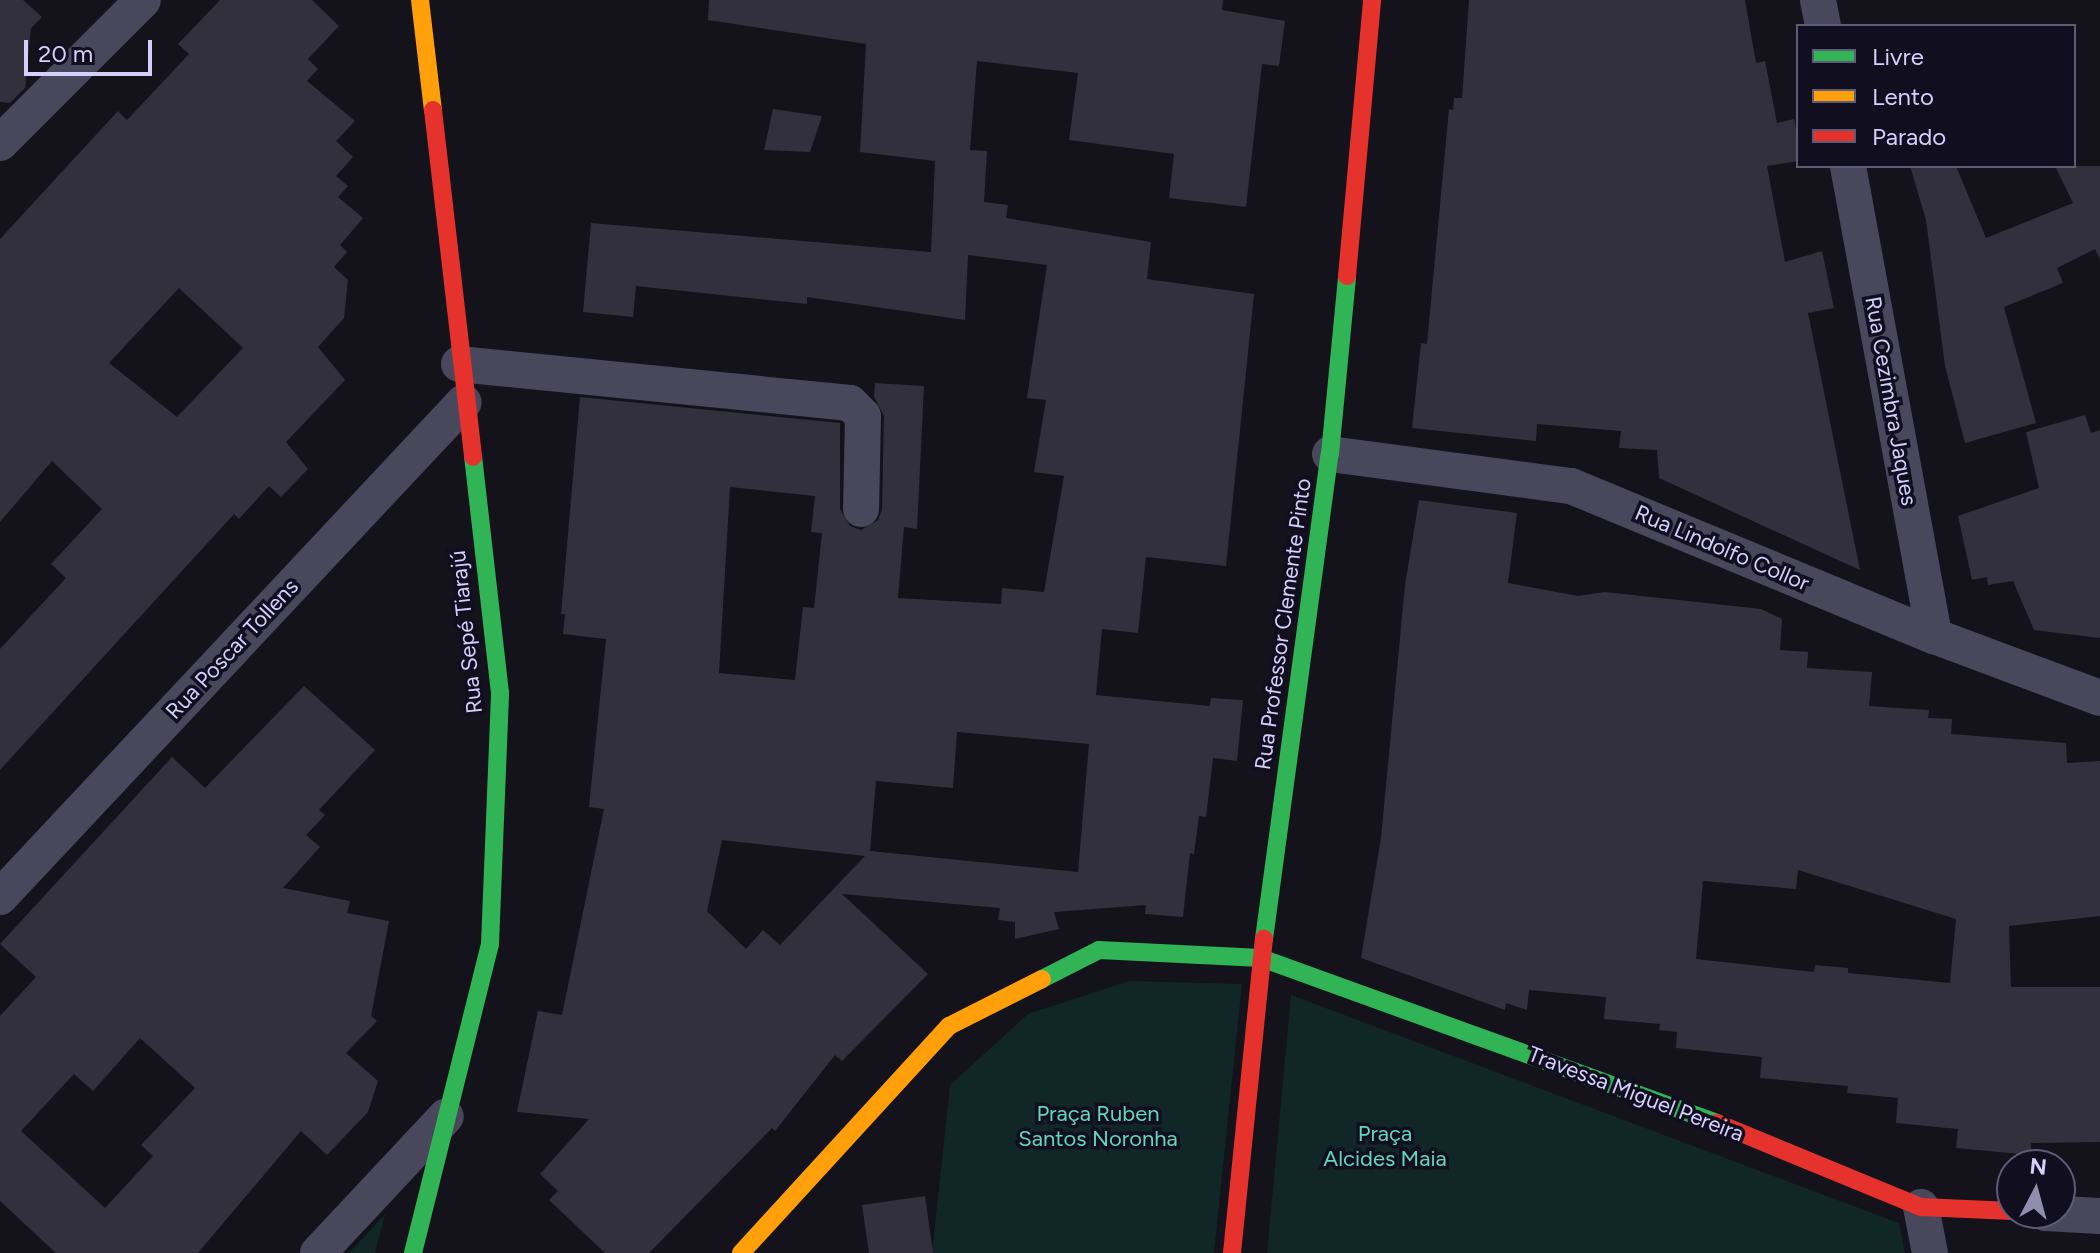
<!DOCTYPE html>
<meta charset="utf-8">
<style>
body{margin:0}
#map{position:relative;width:2100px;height:1253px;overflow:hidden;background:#14121b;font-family:Figtree,sans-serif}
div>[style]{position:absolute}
.green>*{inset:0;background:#112626}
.building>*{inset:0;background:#32303d}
.street>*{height:36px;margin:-18px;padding:0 18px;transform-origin:18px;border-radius:18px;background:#49475c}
.fast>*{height:18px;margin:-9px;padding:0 9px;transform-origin:9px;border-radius:9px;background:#30b455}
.slow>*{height:18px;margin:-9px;padding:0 9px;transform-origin:9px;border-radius:9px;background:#ff9f0a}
.jam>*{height:18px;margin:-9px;padding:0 9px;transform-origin:9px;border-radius:9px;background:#e5322d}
span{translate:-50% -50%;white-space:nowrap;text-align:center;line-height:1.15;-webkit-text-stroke:7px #110e1f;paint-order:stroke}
.street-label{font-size:22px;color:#d5cffc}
.park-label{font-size:22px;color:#61d7bb}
.legend{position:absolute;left:1796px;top:24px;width:280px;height:144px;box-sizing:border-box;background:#110e1f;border:2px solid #5f5b77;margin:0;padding:10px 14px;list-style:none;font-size:24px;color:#d5cffc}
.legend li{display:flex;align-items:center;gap:16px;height:40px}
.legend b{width:40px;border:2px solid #5f5b77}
.north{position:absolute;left:1996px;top:1149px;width:80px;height:80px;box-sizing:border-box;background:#110e1f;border:2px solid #5f5b77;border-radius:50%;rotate:6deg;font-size:22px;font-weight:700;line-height:32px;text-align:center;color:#d5cffc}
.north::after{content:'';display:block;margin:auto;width:28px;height:36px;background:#918dad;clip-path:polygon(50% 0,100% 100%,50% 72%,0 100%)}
.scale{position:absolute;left:24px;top:40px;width:128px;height:36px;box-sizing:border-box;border:4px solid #d5cffc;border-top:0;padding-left:10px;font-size:24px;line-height:28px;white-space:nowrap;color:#d5cffc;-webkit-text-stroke:6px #110e1f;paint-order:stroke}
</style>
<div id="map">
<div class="green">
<div style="clip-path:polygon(1129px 981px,1242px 984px,1214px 1253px,932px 1253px,950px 1085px,1028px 1014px)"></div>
<div style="clip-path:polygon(1291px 995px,1899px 1223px,1905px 1253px,1267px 1253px)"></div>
<div style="clip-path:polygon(385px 1214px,375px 1253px,349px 1253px)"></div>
</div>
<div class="building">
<div style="clip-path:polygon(0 0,23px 0,42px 17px,31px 28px,25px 88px,10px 103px,0 102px)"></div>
<div style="clip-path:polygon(evenodd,220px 0,312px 0,339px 26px,308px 59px,318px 69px,307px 81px,355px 121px,336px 141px,353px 157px,336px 176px,348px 186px,338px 197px,363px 218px,340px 245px,347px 252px,334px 267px,348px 280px,344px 318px,318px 347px,345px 380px,286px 442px,308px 469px,281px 497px,269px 486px,239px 519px,234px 514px,0 770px,0 649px,66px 578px,51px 564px,102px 509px,52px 461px,0 522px,0 239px,118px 111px,127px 120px,189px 54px,178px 44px,220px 0,179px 288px,243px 348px,177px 417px,109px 363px,179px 288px)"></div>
<div style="clip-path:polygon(evenodd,709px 0,1223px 0,1222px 10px,1285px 21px,1279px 66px,1262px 64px,1246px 207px,1169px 198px,1174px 154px,1069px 140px,1078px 73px,977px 61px,970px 150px,987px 151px,984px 202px,1008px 205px,1006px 218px,1151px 242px,1147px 279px,1254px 294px,1226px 566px,1146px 557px,1138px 633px,1102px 629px,1096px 695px,1210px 706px,1211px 698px,1243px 700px,1237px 761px,1213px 758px,1206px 817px,1199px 816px,1194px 854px,1190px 853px,1183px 917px,1145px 914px,1146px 905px,1054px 912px,1059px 929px,1015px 939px,1015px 922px,998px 920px,1000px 908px,842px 894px,928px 974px,842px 1061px,835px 1055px,775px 1131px,772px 1128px,649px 1253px,605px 1253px,549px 1200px,558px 1191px,540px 1174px,589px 1119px,517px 1112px,538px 1011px,562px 1015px,604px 809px,589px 807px,606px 639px,563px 634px,565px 614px,561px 614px,580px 397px,840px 423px,840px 509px,850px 526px,861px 530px,878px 520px,882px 509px,884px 416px,874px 397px,875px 383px,924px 386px,917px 529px,904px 527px,898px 598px,1001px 604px,1002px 588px,1044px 592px,1064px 476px,1034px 472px,1046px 400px,1027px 398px,1047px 265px,968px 255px,965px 320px,807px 297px,807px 304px,636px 286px,633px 317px,583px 312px,591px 223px,931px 252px,935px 161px,860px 152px,866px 44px,708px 20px,709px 0,730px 487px,815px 496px,811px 532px,822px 533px,814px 608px,803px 607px,795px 680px,719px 673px,730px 487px,709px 0,957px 732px,1089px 744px,1078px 872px,870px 851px,876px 781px,953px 788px,957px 732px,709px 0,722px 840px,865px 856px,780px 945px,763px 930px,746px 949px,707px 911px,722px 840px)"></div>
<div style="clip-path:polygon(1469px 0,1745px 0,1756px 63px,1765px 61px,1777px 123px,1794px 119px,1798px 139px,1798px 161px,1767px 166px,1785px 262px,1822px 251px,1834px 308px,1808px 313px,1860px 570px,1659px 478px,1657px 450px,1619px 448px,1621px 431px,1537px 424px,1536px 441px,1412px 428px,1421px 343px,1427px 344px,1449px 109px,1453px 110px,1454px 98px,1462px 98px)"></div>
<div style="clip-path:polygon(773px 109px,822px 116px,810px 152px,764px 150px)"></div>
<div style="clip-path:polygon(1910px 166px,1956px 166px,1986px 238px,2073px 203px,2055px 166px,2100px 166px,2100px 260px,2095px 249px,2057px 268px,2063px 283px,2004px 307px,2036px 423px,1965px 443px,1945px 366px,1926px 220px)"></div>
<div style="clip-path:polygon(2085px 415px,2091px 433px,2100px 430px,2100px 638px,2034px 630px,2013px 581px,1988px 585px,1987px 577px,1972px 580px,1958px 516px,2039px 488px,2026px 432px)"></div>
<div style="clip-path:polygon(evenodd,1419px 500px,1517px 513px,1508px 583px,1578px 596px,1605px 592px,1761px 609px,1782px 619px,1780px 650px,1808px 652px,1807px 668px,1872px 672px,1869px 706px,1929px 710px,1928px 718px,1952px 719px,1951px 734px,2066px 743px,2067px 763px,2100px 761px,2100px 916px,2009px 926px,2011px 987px,2100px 987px,2100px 1142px,2031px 1143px,2031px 1155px,1956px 1148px,1958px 1129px,1896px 1123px,1898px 1098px,1847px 1093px,1848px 1086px,1760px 1078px,1762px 1057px,1676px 1048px,1677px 1032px,1659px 1030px,1660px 1024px,1604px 1019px,1606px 997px,1529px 990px,1527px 1010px,1506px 1003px,1505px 1010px,1361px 958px,1381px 838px,1405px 585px,1419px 500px,1798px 870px,1956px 919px,1950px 983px,1848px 973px,1848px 968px,1815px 965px,1814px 972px,1696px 959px,1703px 881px,1796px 889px,1798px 870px)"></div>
<div style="clip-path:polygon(evenodd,304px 686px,375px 750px,319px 810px,325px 815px,306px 835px,320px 847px,283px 888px,350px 901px,347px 913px,389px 921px,371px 1016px,377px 1021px,346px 1053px,378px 1081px,368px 1112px,327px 1155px,301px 1131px,198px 1253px,56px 1253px,0 1201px,0 1016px,36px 977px,0 944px,172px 757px,205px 788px,304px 686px,140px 1038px,195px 1088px,141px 1145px,153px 1156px,105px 1208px,21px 1131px,74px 1074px,93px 1091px,140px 1038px)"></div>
<div style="clip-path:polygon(925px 1196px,933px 1253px,869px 1253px,862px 1205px)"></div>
</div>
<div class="street">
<div style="left:1818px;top:0;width:26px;rotate:79deg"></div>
<div style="left:0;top:143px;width:202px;rotate:-45deg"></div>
<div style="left:1848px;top:166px;width:478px;rotate:79.6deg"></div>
<div style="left:459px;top:364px;width:393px;rotate:5.7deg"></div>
<div style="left:850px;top:403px;width:18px;rotate:45deg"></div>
<div style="left:863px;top:416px;width:93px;rotate:91.2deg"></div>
<div style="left:1330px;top:454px;width:243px;rotate:7.6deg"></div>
<div style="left:1571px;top:486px;width:393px;rotate:22.5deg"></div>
<div style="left:1934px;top:636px;width:177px;rotate:20.5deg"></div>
<div style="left:0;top:897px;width:678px;rotate:-46.85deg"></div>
<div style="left:1921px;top:1207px;width:47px;rotate:78.9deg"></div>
<div style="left:2045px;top:1213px;width:55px;rotate:3.1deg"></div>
<div style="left:318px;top:1253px;width:187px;rotate:-46.9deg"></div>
</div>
<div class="fast">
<div style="left:1264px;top:939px;width:489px;rotate:-82.3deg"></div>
<div style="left:1330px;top:454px;width:179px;rotate:-84.5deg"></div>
<div style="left:1042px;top:979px;width:64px;rotate:-27deg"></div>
<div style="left:1099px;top:950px;width:162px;rotate:2.8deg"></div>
<div style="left:1261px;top:958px;width:485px;rotate:19.9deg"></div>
<div style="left:413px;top:1253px;width:318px;rotate:-76deg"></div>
<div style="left:490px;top:944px;width:251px;rotate:-87.7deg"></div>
<div style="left:500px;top:693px;width:238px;rotate:-96.5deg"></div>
</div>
<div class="slow">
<div style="left:420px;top:0;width:111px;rotate:83.3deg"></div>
<div style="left:741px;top:1253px;width:308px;rotate:-47.5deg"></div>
<div style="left:949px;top:1026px;width:104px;rotate:-26.8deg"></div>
</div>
<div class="jam">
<div style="left:433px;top:110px;width:349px;rotate:83.4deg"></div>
<div style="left:1347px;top:276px;width:277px;rotate:-84.8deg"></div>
<div style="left:1717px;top:1123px;width:221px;rotate:22.4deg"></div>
<div style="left:1921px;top:1207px;width:91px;rotate:2.5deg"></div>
<div style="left:1232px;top:1253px;width:316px;rotate:-84.2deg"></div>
</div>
<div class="street-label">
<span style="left:1891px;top:401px;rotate:80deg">Rua Cezimbra Jaques</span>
<span style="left:1722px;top:548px;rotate:23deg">Rua Lindolfo Collor</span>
<span style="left:1283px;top:624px;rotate:-82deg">Rua Professor Clemente Pinto</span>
<span style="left:466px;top:632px;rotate:-96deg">Rua Sepé Tiarajú</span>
<span style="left:232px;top:649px;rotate:-47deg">Rua Poscar Tollens</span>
<span style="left:1636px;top:1094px;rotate:21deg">Travessa Miguel Pereira</span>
</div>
<div class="park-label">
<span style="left:1098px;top:1126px">Praça Ruben<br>Santos Noronha</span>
<span style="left:1385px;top:1146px">Praça<br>Alcides Maia</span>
</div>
<ul class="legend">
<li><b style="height:10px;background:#30b455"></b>Livre</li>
<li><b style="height:10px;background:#ff9f0a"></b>Lento</li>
<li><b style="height:10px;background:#e5322d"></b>Parado</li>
</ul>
<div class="north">N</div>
<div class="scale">20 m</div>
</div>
